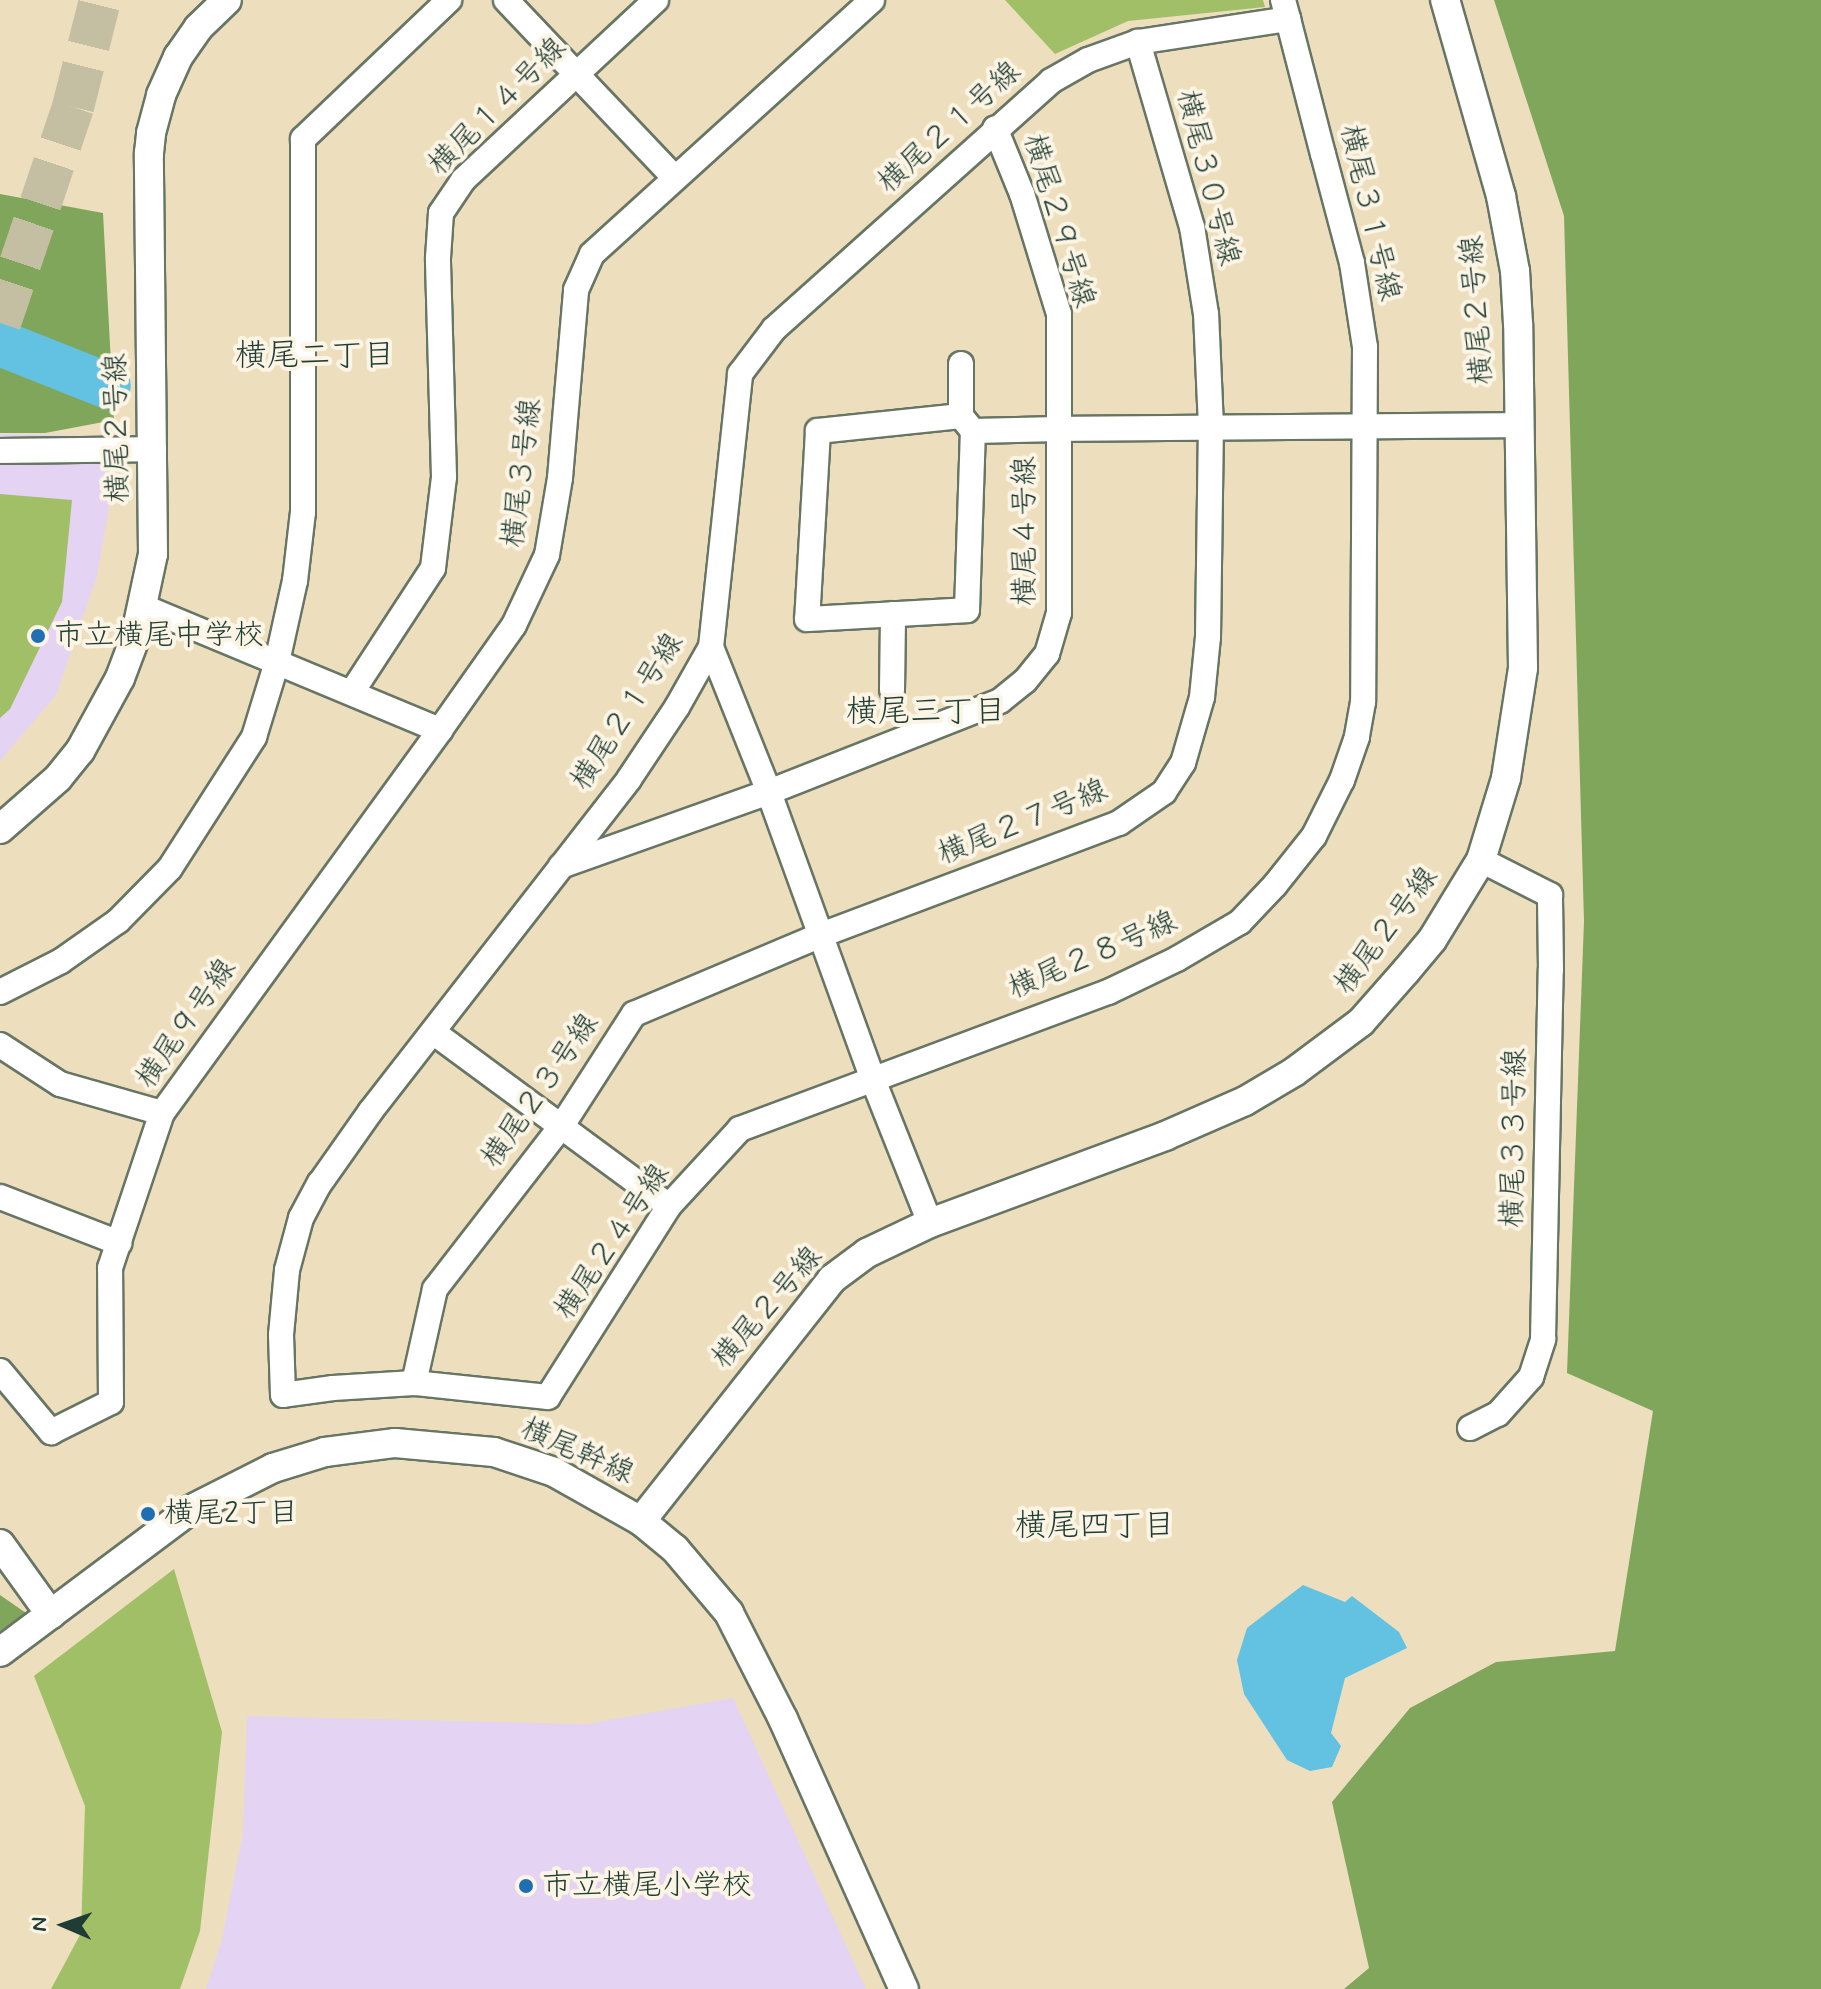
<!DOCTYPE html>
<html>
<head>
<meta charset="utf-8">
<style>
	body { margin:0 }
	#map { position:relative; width:1821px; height:1989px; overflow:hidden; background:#eddfbd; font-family:Mynerve,"Klee One",sans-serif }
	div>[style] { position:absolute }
	.built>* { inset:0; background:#e4d3f2 }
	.green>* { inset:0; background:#a1bf67 }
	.forest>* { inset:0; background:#80a65c }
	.water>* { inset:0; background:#63c1e1 }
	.river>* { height:46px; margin:-23px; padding:0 23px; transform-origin:23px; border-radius:23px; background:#63c1e1 }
	.motorway-tunnel>* { height:42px; margin-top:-21px; transform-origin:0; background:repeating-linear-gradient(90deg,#c4bfa2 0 42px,transparent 0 63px) }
	.roads { filter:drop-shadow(2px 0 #677664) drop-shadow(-2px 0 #677664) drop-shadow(0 2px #677664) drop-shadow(0 -2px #677664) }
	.minor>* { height:24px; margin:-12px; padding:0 12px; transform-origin:12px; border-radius:12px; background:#fff }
	.tertiary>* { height:28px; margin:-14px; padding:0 14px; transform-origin:14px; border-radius:14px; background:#fff }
	.dots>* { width:22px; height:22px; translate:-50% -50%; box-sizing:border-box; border:4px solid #fcf5e5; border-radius:50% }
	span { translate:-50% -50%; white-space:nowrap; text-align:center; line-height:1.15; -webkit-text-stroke:8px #fcf5e5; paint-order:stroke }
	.street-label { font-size:30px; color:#1f3d34 }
	.poi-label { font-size:30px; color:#1f3d34 }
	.left { translate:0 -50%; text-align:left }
	.neighbourhood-label { font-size:32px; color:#1f3d34 }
	.north { position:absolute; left:24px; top:1885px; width:80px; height:80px; -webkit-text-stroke:6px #fcf5e5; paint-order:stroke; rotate:272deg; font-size:22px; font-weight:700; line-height:32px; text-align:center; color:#1f3d34 }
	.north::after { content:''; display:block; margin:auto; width:28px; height:36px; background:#1f3d34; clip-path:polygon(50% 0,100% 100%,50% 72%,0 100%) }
</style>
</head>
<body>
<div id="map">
	<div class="built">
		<i style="clip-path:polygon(0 434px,121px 436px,97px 576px,56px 695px,0 761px)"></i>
		<i style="clip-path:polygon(733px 1698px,866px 1989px,206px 1989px,222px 1939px,243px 1833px,247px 1716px,586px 1724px)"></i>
	</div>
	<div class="green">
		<i style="clip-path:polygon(1005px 0,1263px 0,1265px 7px,1128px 21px,1055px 54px)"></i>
		<i style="clip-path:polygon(0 494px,72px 500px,62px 602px,10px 709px,0 718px)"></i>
		<i style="clip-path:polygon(174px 1569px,222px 1732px,200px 1931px,180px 1989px,51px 1989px,81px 1933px,85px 1806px,34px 1676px)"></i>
	</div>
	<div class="forest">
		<i style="clip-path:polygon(1494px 0,1821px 0,1821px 1989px,1344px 1989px,1369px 1968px,1332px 1802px,1410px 1708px,1496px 1662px,1615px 1651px,1653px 1411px,1567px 1373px,1584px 921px,1564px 216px)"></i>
		<i style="clip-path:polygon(0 194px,103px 213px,114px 420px,45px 433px,0 433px)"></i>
		<i style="clip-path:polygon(0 1595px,26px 1613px,0 1631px)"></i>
	</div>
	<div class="water">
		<i style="clip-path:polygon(1303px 1585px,1345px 1602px,1352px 1596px,1399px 1632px,1407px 1648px,1345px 1678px,1331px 1733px,1341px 1746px,1332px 1767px,1310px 1771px,1287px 1760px,1244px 1694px,1237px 1660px,1247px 1628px)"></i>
	</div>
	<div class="river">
		<i style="left:0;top:343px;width:116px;rotate:21.7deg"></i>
	</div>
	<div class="motorway-tunnel">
		<i style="left:0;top:323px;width:228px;rotate:-71.3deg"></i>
		<i style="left:73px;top:107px;width:110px;rotate:-75.8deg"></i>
	</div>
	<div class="roads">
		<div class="minor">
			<i style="left:506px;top:0;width:245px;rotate:46.5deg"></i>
			<i style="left:1283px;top:0;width:20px;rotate:75deg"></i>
			<i style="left:1288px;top:19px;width:139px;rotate:75.5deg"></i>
			<i style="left:1323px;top:154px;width:113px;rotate:75.1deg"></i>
			<i style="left:1352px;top:263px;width:85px;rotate:81.2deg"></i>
			<i style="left:1365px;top:347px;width:355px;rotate:90.3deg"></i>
			<i style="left:1363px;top:702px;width:36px;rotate:100deg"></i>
			<i style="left:1357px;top:737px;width:46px;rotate:109.2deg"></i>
			<i style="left:1342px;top:780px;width:63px;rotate:116.6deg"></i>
			<i style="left:1314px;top:836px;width:63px;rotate:128.5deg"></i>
			<i style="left:1275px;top:885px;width:51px;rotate:133.4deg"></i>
			<i style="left:1240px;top:922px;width:73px;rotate:149.6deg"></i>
			<i style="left:1177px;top:959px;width:76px;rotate:154.4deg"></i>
			<i style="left:1108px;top:992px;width:393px;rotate:159.6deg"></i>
			<i style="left:740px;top:1129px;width:105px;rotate:132.7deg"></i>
			<i style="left:669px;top:1206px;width:226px;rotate:122.4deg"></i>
			<i style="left:548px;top:1397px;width:135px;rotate:-174deg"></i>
			<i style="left:414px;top:1383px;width:81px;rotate:176.5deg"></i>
			<i style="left:333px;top:1388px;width:50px;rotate:172deg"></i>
			<i style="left:283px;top:1395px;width:60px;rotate:-91.9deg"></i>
			<i style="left:281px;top:1335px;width:65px;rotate:-84.7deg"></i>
			<i style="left:287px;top:1270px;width:54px;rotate:-74.9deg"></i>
			<i style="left:301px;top:1218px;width:40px;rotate:-62deg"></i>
			<i style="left:320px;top:1183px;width:87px;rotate:-54.8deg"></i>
			<i style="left:370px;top:1112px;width:422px;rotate:-52.1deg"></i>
			<i style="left:629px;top:779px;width:87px;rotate:-56.3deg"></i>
			<i style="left:677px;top:707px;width:69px;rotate:-60.5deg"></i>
			<i style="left:711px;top:647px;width:275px;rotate:-83.9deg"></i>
			<i style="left:740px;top:374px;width:56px;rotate:-52.9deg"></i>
			<i style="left:774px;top:329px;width:372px;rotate:-41.8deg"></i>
			<i style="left:1051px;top:81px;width:43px;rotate:-29.6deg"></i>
			<i style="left:1088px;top:60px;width:53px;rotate:-19.8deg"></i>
			<i style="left:1138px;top:42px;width:152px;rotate:-8.7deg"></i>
			<i style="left:961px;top:416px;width:144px;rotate:174deg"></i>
			<i style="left:818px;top:431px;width:188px;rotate:93.3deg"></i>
			<i style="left:807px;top:619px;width:160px;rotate:-3.2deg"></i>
			<i style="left:967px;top:610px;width:179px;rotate:-88.1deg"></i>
			<i style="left:973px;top:431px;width:19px;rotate:-129deg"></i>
			<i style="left:961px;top:416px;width:52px;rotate:-90deg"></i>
			<i style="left:973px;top:431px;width:86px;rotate:-1.3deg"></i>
			<i style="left:1059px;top:429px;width:115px;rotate:-90deg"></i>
			<i style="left:1059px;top:314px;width:126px;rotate:-107.1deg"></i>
			<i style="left:1022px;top:194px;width:71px;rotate:-112.2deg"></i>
			<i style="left:0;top:451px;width:154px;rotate:-0.7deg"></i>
			<i style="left:144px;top:607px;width:321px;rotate:22.6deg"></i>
			<i style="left:440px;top:730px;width:128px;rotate:-54.8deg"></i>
			<i style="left:514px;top:625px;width:77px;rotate:-64.8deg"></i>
			<i style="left:547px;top:555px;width:78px;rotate:-80.4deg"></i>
			<i style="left:560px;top:478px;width:189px;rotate:-85.1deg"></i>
			<i style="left:576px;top:290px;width:39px;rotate:-66deg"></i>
			<i style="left:592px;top:254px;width:378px;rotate:-42.2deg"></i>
			<i style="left:892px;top:690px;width:76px;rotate:-89.2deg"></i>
			<i style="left:352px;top:692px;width:148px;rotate:-56.8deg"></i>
			<i style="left:433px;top:568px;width:92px;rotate:-83.1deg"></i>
			<i style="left:444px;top:477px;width:219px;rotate:-91.6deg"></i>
			<i style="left:438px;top:258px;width:45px;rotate:-86.2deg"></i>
			<i style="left:441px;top:213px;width:40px;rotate:-56deg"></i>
			<i style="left:463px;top:180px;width:264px;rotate:-43deg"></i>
			<i style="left:561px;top:866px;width:221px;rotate:-19.6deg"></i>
			<i style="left:769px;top:792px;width:156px;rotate:-111.8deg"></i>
			<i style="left:0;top:992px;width:68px;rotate:-26.9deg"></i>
			<i style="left:61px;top:961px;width:70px;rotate:-35.1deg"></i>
			<i style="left:118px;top:921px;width:74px;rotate:-45.5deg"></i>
			<i style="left:170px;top:868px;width:156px;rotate:-57.3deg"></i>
			<i style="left:254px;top:737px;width:78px;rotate:-73deg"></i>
			<i style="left:277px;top:662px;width:83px;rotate:-77.5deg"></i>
			<i style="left:295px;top:581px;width:69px;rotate:-83.4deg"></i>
			<i style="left:303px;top:512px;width:373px;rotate:-90deg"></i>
			<i style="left:303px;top:139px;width:202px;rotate:-43.6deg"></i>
			<i style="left:433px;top:1032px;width:293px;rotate:36.4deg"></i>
			<i style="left:0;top:1045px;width:72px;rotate:33deg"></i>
			<i style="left:60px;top:1084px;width:106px;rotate:15.9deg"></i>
			<i style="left:0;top:1197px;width:128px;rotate:21.1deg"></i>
			<i style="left:930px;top:1223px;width:157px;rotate:-111.7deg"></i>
			<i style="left:872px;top:1077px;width:303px;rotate:-109.9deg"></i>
			<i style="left:769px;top:792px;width:248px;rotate:-21.5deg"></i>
			<i style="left:1000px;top:701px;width:32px;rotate:-39deg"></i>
			<i style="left:1025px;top:681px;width:35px;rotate:-51deg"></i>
			<i style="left:1047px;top:654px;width:43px;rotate:-73.7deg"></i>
			<i style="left:1059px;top:613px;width:184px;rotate:-90deg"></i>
			<i style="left:1059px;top:429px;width:460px;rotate:-0.5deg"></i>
			<i style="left:0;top:1371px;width:80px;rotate:50.1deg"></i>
			<i style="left:51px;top:1432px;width:67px;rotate:-26.6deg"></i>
			<i style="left:111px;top:1402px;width:134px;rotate:-90.4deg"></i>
			<i style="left:110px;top:1268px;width:163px;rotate:-71.5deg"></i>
			<i style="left:162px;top:1113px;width:473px;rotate:-54deg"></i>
			<i style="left:414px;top:1383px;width:96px;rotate:-77.4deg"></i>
			<i style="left:435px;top:1289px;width:209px;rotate:-52.2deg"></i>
			<i style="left:563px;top:1124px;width:131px;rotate:-57.2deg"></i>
			<i style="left:634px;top:1014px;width:203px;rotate:-22.9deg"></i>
			<i style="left:821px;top:935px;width:318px;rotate:-20.6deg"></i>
			<i style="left:1119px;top:823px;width:55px;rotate:-34.6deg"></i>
			<i style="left:1164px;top:792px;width:35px;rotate:-57deg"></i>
			<i style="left:1183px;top:763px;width:69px;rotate:-73.9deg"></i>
			<i style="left:1202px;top:697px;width:60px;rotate:-84.3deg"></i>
			<i style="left:1208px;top:637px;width:210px;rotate:-89.2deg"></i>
			<i style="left:1211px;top:427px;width:113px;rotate:-92.5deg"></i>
			<i style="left:1206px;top:314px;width:88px;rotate:-99.1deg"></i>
			<i style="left:1192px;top:227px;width:193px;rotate:-106.3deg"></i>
			<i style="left:1470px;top:1428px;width:31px;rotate:-27deg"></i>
			<i style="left:1498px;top:1414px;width:50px;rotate:-48.3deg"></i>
			<i style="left:1531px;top:1377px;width:40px;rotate:-72deg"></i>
			<i style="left:1543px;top:1339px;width:369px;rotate:-88.8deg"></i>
			<i style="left:1551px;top:970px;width:75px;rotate:-90.8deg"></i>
			<i style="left:1550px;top:895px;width:77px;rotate:-153.1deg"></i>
		</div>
		<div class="tertiary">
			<i style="left:0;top:829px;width:77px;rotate:-41.3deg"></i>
			<i style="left:58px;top:778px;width:35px;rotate:-51deg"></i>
			<i style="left:80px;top:751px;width:83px;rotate:-61.3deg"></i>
			<i style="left:120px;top:678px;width:43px;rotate:-69.4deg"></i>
			<i style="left:135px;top:638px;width:86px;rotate:-77.9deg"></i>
			<i style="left:153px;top:554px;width:401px;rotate:-90.6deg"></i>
			<i style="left:149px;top:153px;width:20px;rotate:-84deg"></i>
			<i style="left:151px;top:133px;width:39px;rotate:-75deg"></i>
			<i style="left:161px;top:95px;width:42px;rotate:-65.9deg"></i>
			<i style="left:178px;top:57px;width:35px;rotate:-55deg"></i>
			<i style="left:198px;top:28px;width:40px;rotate:-44deg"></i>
			<i style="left:641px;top:1521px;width:308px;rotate:-51.7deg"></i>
			<i style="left:832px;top:1279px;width:44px;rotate:-36.6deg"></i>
			<i style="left:867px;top:1253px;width:70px;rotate:-25.5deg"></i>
			<i style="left:930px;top:1223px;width:251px;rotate:-20.3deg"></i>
			<i style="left:1165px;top:1136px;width:87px;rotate:-23.6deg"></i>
			<i style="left:1245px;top:1101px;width:57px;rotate:-30.6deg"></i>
			<i style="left:1294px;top:1072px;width:84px;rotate:-36.7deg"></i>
			<i style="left:1361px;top:1022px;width:68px;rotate:-48.6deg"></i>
			<i style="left:1406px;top:971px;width:40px;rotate:-50deg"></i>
			<i style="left:1432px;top:940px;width:94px;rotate:-58.5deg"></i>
			<i style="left:1481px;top:860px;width:86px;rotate:-73deg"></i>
			<i style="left:1506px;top:778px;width:111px;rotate:-81.2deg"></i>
			<i style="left:1523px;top:668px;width:344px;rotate:-90.8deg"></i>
			<i style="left:1518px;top:324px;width:53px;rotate:-93.2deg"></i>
			<i style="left:1515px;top:271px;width:76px;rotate:-100.6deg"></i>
			<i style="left:1501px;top:196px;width:204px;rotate:-105.9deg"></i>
			<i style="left:0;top:1544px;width:87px;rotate:54.3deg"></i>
			<i style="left:0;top:1652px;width:237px;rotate:-36.8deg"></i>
			<i style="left:190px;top:1510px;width:93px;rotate:-26.8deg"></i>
			<i style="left:273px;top:1468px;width:54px;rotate:-17.1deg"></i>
			<i style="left:325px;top:1452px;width:71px;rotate:-7.3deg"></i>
			<i style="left:395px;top:1443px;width:99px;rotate:5.2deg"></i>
			<i style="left:494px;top:1452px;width:63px;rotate:18.4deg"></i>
			<i style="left:554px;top:1472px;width:100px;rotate:29.4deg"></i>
			<i style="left:641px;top:1521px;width:44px;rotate:39.5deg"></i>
			<i style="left:675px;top:1549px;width:84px;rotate:49.8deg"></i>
			<i style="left:729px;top:1613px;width:119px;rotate:63deg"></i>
			<i style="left:783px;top:1719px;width:296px;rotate:65.9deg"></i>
		</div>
	</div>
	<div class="dots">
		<i style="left:38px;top:636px;background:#1f6fb2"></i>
		<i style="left:148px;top:1514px;background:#1f6fb2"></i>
		<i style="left:526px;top:1886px;background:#1f6fb2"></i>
	</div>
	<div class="street-label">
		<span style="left:498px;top:107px;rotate:-45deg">横尾１４号線</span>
		<span style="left:950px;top:128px;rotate:-42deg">横尾２１号線</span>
		<span style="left:1207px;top:178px;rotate:76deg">横尾３０号線</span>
		<span style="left:1369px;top:213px;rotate:77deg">横尾３１号線</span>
		<span style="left:1058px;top:221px;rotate:73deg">横尾２９号線</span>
		<span style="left:1478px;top:310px;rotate:-94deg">横尾２号線</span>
		<span style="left:118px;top:428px;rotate:-91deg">横尾２号線</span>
		<span style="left:523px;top:473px;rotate:-83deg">横尾３号線</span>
		<span style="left:1026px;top:531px;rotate:-90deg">横尾４号線</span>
		<span style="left:628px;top:712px;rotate:-57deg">横尾２１号線</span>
		<span style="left:1023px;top:823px;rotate:-22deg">横尾２７号線</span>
		<span style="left:1387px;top:931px;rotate:-53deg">横尾２号線</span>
		<span style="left:1093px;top:956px;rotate:-23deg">横尾２８号線</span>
		<span style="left:187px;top:1024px;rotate:-55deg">横尾９号線</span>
		<span style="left:541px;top:1091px;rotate:-55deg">横尾２３号線</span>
		<span style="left:1515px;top:1138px;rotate:-89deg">横尾３３号線</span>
		<span style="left:613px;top:1242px;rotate:-56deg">横尾２４号線</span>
		<span style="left:768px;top:1308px;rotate:-49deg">横尾２号線</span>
		<span style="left:577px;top:1452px;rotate:24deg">横尾幹線</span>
	</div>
	<div class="poi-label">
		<span class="left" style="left:54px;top:636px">市立横尾中学校</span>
		<span class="left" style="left:164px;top:1514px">横尾2丁目</span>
		<span class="left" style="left:542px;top:1886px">市立横尾小学校</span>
	</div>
	<div class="neighbourhood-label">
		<span style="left:315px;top:356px">横尾二丁目</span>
		<span style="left:926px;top:712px">横尾三丁目</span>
		<span style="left:1095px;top:1526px">横尾四丁目</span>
	</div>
	<div class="north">N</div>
</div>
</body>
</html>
